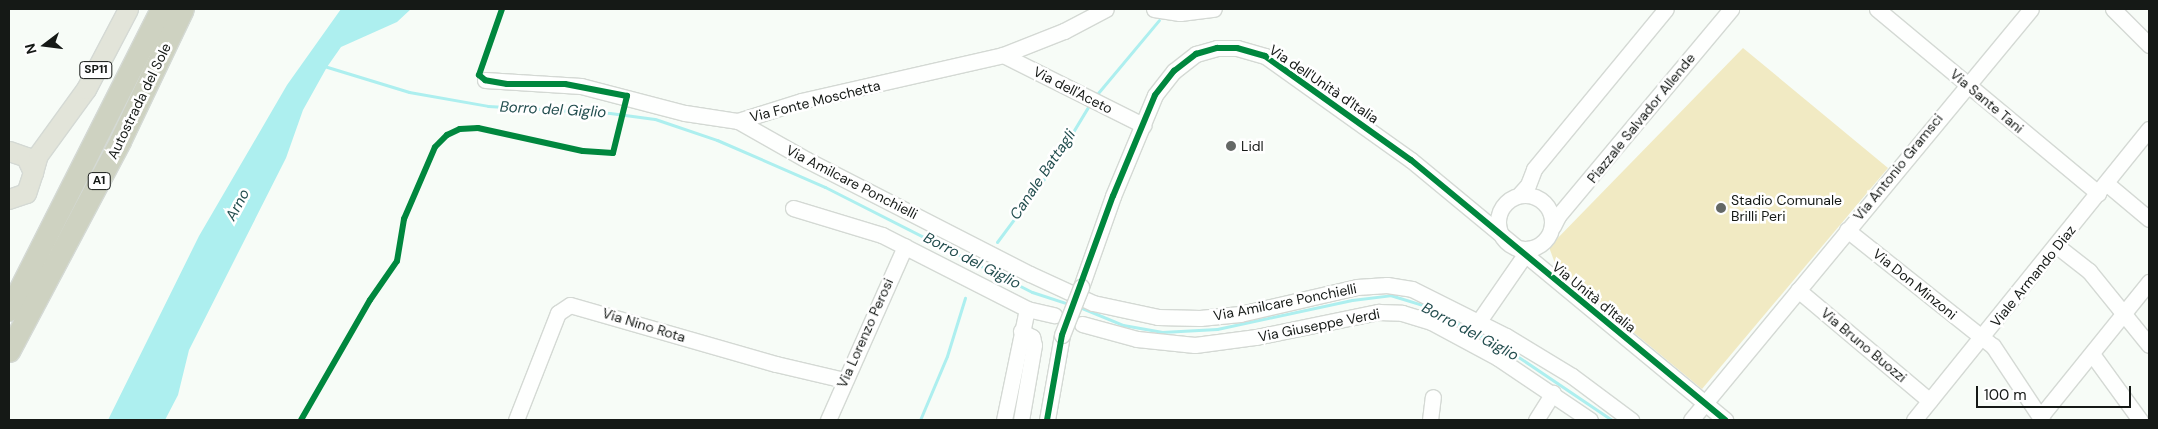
<!DOCTYPE html>
<html>
<head>
<meta charset="utf-8">
<style>
	body { margin:0 }
	#map { position:relative; width:2158px; height:429px; overflow:hidden; background:#f7fcf7; font-family:"DM Sans",sans-serif }
	div>[style] { position:absolute }
	.green>* { inset:0; background:#f1eac3 }
	.water>* { inset:0; background:#adefef }
	.stream>* { height:3px; margin:-1.5px; padding:0 1.5px; transform-origin:1.5px; border-radius:1.5px; background:#adefef }
	.roads { filter:drop-shadow(1px 0 #d4d9d4) drop-shadow(-1px 0 #d4d9d4) drop-shadow(0 1px #d4d9d4) drop-shadow(0 -1px #d4d9d4) }
	.minor>* { height:15px; margin:-7.5px; padding:0 7.5px; transform-origin:7.5px; border-radius:7.5px; background:#fefffe }
	.minor>.ring { margin:-7.5px; padding:0; box-sizing:content-box; background:none; border:15px solid #fefffe; border-radius:50% }
	.major>* { height:19px; margin:-9.5px; padding:0 9.5px; transform-origin:9.5px; border-radius:9.5px; background:#e2e4d9 }
	.highway>* { height:21px; margin:-10.5px; padding:0 10.5px; transform-origin:10.5px; border-radius:10.5px; background:#ced2c1 }
	.bridges { filter:drop-shadow(1px 0 #d4d9d4) drop-shadow(-1px 0 #d4d9d4) drop-shadow(0 1px #d4d9d4) drop-shadow(0 -1px #d4d9d4) }
	.minor-bridge>* { height:15px; margin:-7.5px; padding:0 7.5px; transform-origin:7.5px; border-radius:7.5px; background:#fefffe }
	.cycleway>* { height:6px; margin:-3px; padding:0 3px; transform-origin:3px; border-radius:3px; background:#00873e }
	.dots>* { width:14px; height:14px; translate:-50% -50%; box-sizing:border-box; border:2px solid #fff; border-radius:50% }
	span { translate:-50% -50%; white-space:nowrap; text-align:center; line-height:1.15; -webkit-text-stroke:5px #fff; paint-order:stroke }
	.shield-label span { padding:1px 4px; background:#fff; border:1px solid; border-radius:4px; -webkit-text-stroke-width:0 }
	.shield-label { font-size:12px; color:#151916; font-weight:700 }
	.street-label { font-size:14px; color:#151916 }
	.poi-label { font-size:14px; color:#151916 }
	.left { translate:0 -50%; text-align:left }
	.water-label { font-size:15px; color:#234e4f; font-style:italic }
	.frame { position:absolute; inset:0; border:10px solid #151916; pointer-events:none }
	.north { position:absolute; left:20px; top:20px; width:50px; height:50px; -webkit-text-stroke:4px #fff; paint-order:stroke; rotate:255deg; font-size:14px; font-weight:700; line-height:20px; text-align:center; color:#151916 }
	.north::after { content:''; display:block; margin:auto; width:18px; height:22px; background:#151916; clip-path:polygon(50% 0,100% 100%,50% 72%,0 100%) }
	.scale { position:absolute; left:1976px; top:386px; width:155px; height:22px; box-sizing:border-box; border:2px solid #151916; border-top:0; padding-left:6px; font-size:15px; line-height:18px; white-space:nowrap; color:#151916; -webkit-text-stroke:4px #fff; paint-order:stroke }
</style>
</head>
<body>
<div id="map">
	<div class="green">
		<i style="clip-path:polygon(1743px 48px,1888px 168px,1702px 389px,1557px 269px,1549px 247px)"></i>
	</div>
	<div class="water">
		<i style="clip-path:polygon(341px 9px,411px 9px,397px 22px,341px 47px,327px 67px,303px 110px,286px 158px,189px 350px,178px 395px,165px 420px,108px 420px,199px 236px,287px 85px)"></i>
	</div>
	<div class="stream">
		<i style="left:324px;top:66px;width:89px;rotate:17deg"></i>
		<i style="left:409px;top:92px;width:80px;rotate:10deg"></i>
		<i style="left:488px;top:106px;width:122px;rotate:3.3deg"></i>
		<i style="left:610px;top:113px;width:45px;rotate:7.6deg"></i>
		<i style="left:655px;top:119px;width:65px;rotate:18.7deg"></i>
		<i style="left:717px;top:140px;width:118px;rotate:23.5deg"></i>
		<i style="left:825px;top:187px;width:232px;rotate:26.9deg"></i>
		<i style="left:1032px;top:292px;width:39px;rotate:18deg"></i>
		<i style="left:1098px;top:93px;width:95px;rotate:-50.1deg"></i>
		<i style="left:997px;top:242px;width:84px;rotate:-53.3deg"></i>
		<i style="left:1047px;top:175px;width:79px;rotate:-58.9deg"></i>
		<i style="left:1077px;top:306px;width:50px;rotate:22.4deg"></i>
		<i style="left:1123px;top:325px;width:40px;rotate:10deg"></i>
		<i style="left:1162px;top:332px;width:55px;rotate:-3.1deg"></i>
		<i style="left:1217px;top:329px;width:138px;rotate:-12.1deg"></i>
		<i style="left:1352px;top:300px;width:38px;rotate:-7deg"></i>
		<i style="left:1390px;top:295px;width:37px;rotate:17deg"></i>
		<i style="left:1425px;top:306px;width:101px;rotate:28.3deg"></i>
		<i style="left:1514px;top:354px;width:118px;rotate:34deg"></i>
		<i style="left:920px;top:420px;width:69px;rotate:-67.1deg"></i>
		<i style="left:947px;top:356px;width:61px;rotate:-72.8deg"></i>
	</div>
	<div class="roads">
		<div class="minor">
			<i style="left:1154px;top:9px;width:26px;rotate:9deg"></i>
			<i style="left:1180px;top:13px;width:34px;rotate:-7deg"></i>
			<i style="left:1877px;top:9px;width:288px;rotate:39.8deg"></i>
			<i style="left:2113px;top:9px;width:51px;rotate:45deg"></i>
			<i style="left:1003px;top:55px;width:157px;rotate:26.6deg"></i>
			<i style="left:485px;top:80px;width:96px;rotate:3.6deg"></i>
			<i style="left:581px;top:86px;width:107px;rotate:14.6deg"></i>
			<i style="left:685px;top:113px;width:54px;rotate:8.6deg"></i>
			<i style="left:738px;top:121px;width:66px;rotate:-17.6deg"></i>
			<i style="left:801px;top:101px;width:207px;rotate:-12.8deg"></i>
			<i style="left:1003px;top:55px;width:66px;rotate:-21.5deg"></i>
			<i style="left:1064px;top:31px;width:47px;rotate:-27.6deg"></i>
			<i style="left:738px;top:121px;width:79px;rotate:29.5deg"></i>
			<i style="left:807px;top:160px;width:250px;rotate:27.1deg"></i>
			<i style="left:1030px;top:274px;width:69px;rotate:24.7deg"></i>
			<i style="left:1093px;top:303px;width:66px;rotate:12.2deg"></i>
			<i style="left:1158px;top:317px;width:42px;rotate:1.4deg"></i>
			<i style="left:1200px;top:318px;width:40px;rotate:-5.7deg"></i>
			<i style="left:1240px;top:314px;width:120px;rotate:-13deg"></i>
			<i style="left:1357px;top:287px;width:30px;rotate:-4deg"></i>
			<i style="left:1387px;top:285px;width:25px;rotate:9deg"></i>
			<i style="left:1412px;top:289px;width:105px;rotate:26.6deg"></i>
			<i style="left:1506px;top:336px;width:77px;rotate:31.2deg"></i>
			<i style="left:1572px;top:376px;width:74px;rotate:36.7deg"></i>
			<i style="left:2106px;top:183px;width:56px;rotate:39.9deg"></i>
			<i class="ring" style="left:1498px;top:195px;width:39px;height:39px"></i>
			<i style="left:1519px;top:195px;width:13px;rotate:-48deg"></i>
			<i style="left:1528px;top:185px;width:17px;rotate:-69deg"></i>
			<i style="left:1534px;top:169px;width:207px;rotate:-50.5deg"></i>
			<i style="left:793px;top:208px;width:93px;rotate:16.9deg"></i>
			<i style="left:882px;top:235px;width:163px;rotate:27deg"></i>
			<i style="left:1027px;top:309px;width:28px;rotate:13deg"></i>
			<i style="left:1553px;top:226px;width:11px;rotate:-63deg"></i>
			<i style="left:1558px;top:216px;width:270px;rotate:-50.1deg"></i>
			<i style="left:1847px;top:230px;width:186px;rotate:38.5deg"></i>
			<i style="left:1993px;top:346px;width:89px;rotate:56.5deg"></i>
			<i style="left:2057px;top:246px;width:41px;rotate:38deg"></i>
			<i style="left:2089px;top:271px;width:95px;rotate:51deg"></i>
			<i style="left:1081px;top:287px;width:96px;rotate:-70.6deg"></i>
			<i style="left:1113px;top:196px;width:109px;rotate:-67.4deg"></i>
			<i style="left:1155px;top:95px;width:31px;rotate:-52deg"></i>
			<i style="left:1174px;top:71px;width:28px;rotate:-38deg"></i>
			<i style="left:1196px;top:54px;width:22px;rotate:-16deg"></i>
			<i style="left:1217px;top:48px;width:20px"></i>
			<i style="left:1237px;top:48px;width:29px;rotate:16deg"></i>
			<i style="left:1265px;top:56px;width:179px;rotate:35.5deg"></i>
			<i style="left:1411px;top:160px;width:408px;rotate:39.6deg"></i>
			<i style="left:1798px;top:290px;width:172px;rotate:40.1deg"></i>
			<i style="left:1479px;top:321px;width:79px;rotate:-55.3deg"></i>
			<i style="left:1082px;top:324px;width:57px;rotate:15.3deg"></i>
			<i style="left:1137px;top:339px;width:58px;rotate:5.9deg"></i>
			<i style="left:1195px;top:345px;width:62px;rotate:-7.5deg"></i>
			<i style="left:1256px;top:337px;width:125px;rotate:-11.6deg"></i>
			<i style="left:1378px;top:312px;width:24px;rotate:2deg"></i>
			<i style="left:1402px;top:313px;width:30px;rotate:17deg"></i>
			<i style="left:1431px;top:322px;width:76px;rotate:28.2deg"></i>
			<i style="left:1498px;top:358px;width:111px;rotate:34deg"></i>
			<i style="left:1021px;top:331px;width:13px;rotate:29deg"></i>
			<i style="left:1032px;top:337px;width:8px;rotate:76deg"></i>
			<i style="left:1034px;top:345px;width:76px;rotate:99.8deg"></i>
			<i style="left:2092px;top:354px;width:82px;rotate:54deg"></i>
			<i style="left:2040px;top:417px;width:174px;rotate:-51.1deg"></i>
			<i style="left:516px;top:420px;width:115px;rotate:-68.6deg"></i>
			<i style="left:558px;top:313px;width:14px;rotate:-34deg"></i>
			<i style="left:570px;top:305px;width:214px;rotate:16deg"></i>
			<i style="left:776px;top:364px;width:70px;rotate:13.2deg"></i>
			<i style="left:828px;top:420px;width:190px;rotate:-66.1deg"></i>
			<i style="left:1004px;top:420px;width:113px;rotate:-78.3deg"></i>
			<i style="left:1047px;top:420px;width:86px;rotate:-80deg"></i>
			<i style="left:1430px;top:420px;width:23px;rotate:-83deg"></i>
			<i style="left:1536px;top:420px;width:32px;rotate:-58deg"></i>
			<i style="left:1691px;top:420px;width:533px;rotate:-50.4deg"></i>
			<i style="left:1914px;top:420px;width:374px;rotate:-51.1deg"></i>
		</div>
		<div class="major">
			<i style="left:9px;top:151px;width:18px;rotate:19deg"></i>
			<i style="left:26px;top:157px;width:17px;rotate:65deg"></i>
			<i style="left:33px;top:172px;width:22px;rotate:108deg"></i>
			<i style="left:26px;top:193px;width:18px;rotate:161deg"></i>
			<i style="left:33px;top:172px;width:18px;rotate:-74deg"></i>
			<i style="left:38px;top:155px;width:82px;rotate:-54deg"></i>
			<i style="left:86px;top:89px;width:90px;rotate:-62.3deg"></i>
		</div>
		<div class="highway">
			<i style="left:9px;top:310px;width:337px;rotate:-63.2deg"></i>
			<i style="left:9px;top:351px;width:238px;rotate:-62.1deg"></i>
			<i style="left:120px;top:141px;width:146px;rotate:-64.5deg"></i>
		</div>
	</div>
	<div class="bridges">
		<div class="minor-bridge">
			<i style="left:1062px;top:335px;width:52px;rotate:-68.4deg"></i>
		</div>
	</div>
	<div class="cycleway">
		<i style="left:301px;top:420px;width:138px;rotate:-60.1deg"></i>
		<i style="left:370px;top:300px;width:47px;rotate:-55.3deg"></i>
		<i style="left:397px;top:261px;width:43px;rotate:-80.5deg"></i>
		<i style="left:404px;top:219px;width:78px;rotate:-66.7deg"></i>
		<i style="left:435px;top:147px;width:17px;rotate:-45deg"></i>
		<i style="left:447px;top:135px;width:14px;rotate:-25deg"></i>
		<i style="left:460px;top:129px;width:18px;rotate:-3deg"></i>
		<i style="left:478px;top:128px;width:107px;rotate:12.4deg"></i>
		<i style="left:583px;top:151px;width:30px;rotate:4deg"></i>
		<i style="left:613px;top:153px;width:59px;rotate:-76.2deg"></i>
		<i style="left:627px;top:96px;width:63px;rotate:-169deg"></i>
		<i style="left:565px;top:84px;width:58px;rotate:180deg"></i>
		<i style="left:507px;top:84px;width:22px;rotate:-170deg"></i>
		<i style="left:485px;top:80px;width:8px;rotate:-140deg"></i>
		<i style="left:479px;top:75px;width:70px;rotate:-70.8deg"></i>
		<i style="left:1047px;top:420px;width:86px;rotate:-80deg"></i>
		<i style="left:1062px;top:335px;width:148px;rotate:-69.9deg"></i>
		<i style="left:1113px;top:196px;width:109px;rotate:-67.4deg"></i>
		<i style="left:1155px;top:95px;width:31px;rotate:-52deg"></i>
		<i style="left:1174px;top:71px;width:28px;rotate:-38deg"></i>
		<i style="left:1196px;top:54px;width:22px;rotate:-16deg"></i>
		<i style="left:1217px;top:48px;width:20px"></i>
		<i style="left:1237px;top:48px;width:29px;rotate:16deg"></i>
		<i style="left:1265px;top:56px;width:179px;rotate:35.5deg"></i>
		<i style="left:1411px;top:160px;width:408px;rotate:39.6deg"></i>
	</div>
	<div class="dots">
		<i style="left:1231px;top:146px;background:#646865"></i>
		<i style="left:1721px;top:208px;background:#646865"></i>
	</div>
	<div class="shield-label">
		<span style="left:96px;top:70px">SP11</span>
		<span style="left:99px;top:181px">A1</span>
	</div>
	<div class="street-label">
		<span style="left:1324px;top:84px;rotate:34deg">Via dell'Unità d'Italia</span>
		<span style="left:1073px;top:90px;rotate:27deg">Via dell'Aceto</span>
		<span style="left:139px;top:101px;rotate:-64deg">Autostrada del Sole</span>
		<span style="left:815px;top:101px;rotate:-14deg">Via Fonte Moschetta</span>
		<span style="left:1987px;top:101px;rotate:40deg">Via Sante Tani</span>
		<span style="left:1641px;top:118px;rotate:-51deg">Piazzale Salvador Allende</span>
		<span style="left:1898px;top:167px;rotate:-51deg">Via Antonio Gramsci</span>
		<span style="left:852px;top:182px;rotate:27deg">Via Amilcare Ponchielli</span>
		<span style="left:2033px;top:276px;rotate:-51deg">Viale Armando Diaz</span>
		<span style="left:1915px;top:284px;rotate:39deg">Via Don Minzoni</span>
		<span style="left:1594px;top:297px;rotate:39deg">Via Unità d'Italia</span>
		<span style="left:1285px;top:302px;rotate:-11deg">Via Amilcare Ponchielli</span>
		<span style="left:644px;top:325px;rotate:17deg">Via Nino Rota</span>
		<span style="left:1319px;top:325px;rotate:-11deg">Via Giuseppe Verdi</span>
		<span style="left:865px;top:333px;rotate:-66deg">Via Lorenzo Perosi</span>
		<span style="left:1864px;top:345px;rotate:40deg">Via Bruno Buozzi</span>
	</div>
	<div class="poi-label">
		<span class="left" style="left:1241px;top:146px">Lidl</span>
		<span class="left" style="left:1731px;top:208px">Stadio Comunale<br>Brilli Peri</span>
	</div>
	<div class="water-label">
		<span style="left:553px;top:110px;rotate:3deg">Borro del Giglio</span>
		<span style="left:1043px;top:175px;rotate:-56deg">Canale Battagli</span>
		<span style="left:238px;top:205px;rotate:-62deg">Arno</span>
		<span style="left:972px;top:261px;rotate:27deg">Borro del Giglio</span>
		<span style="left:1470px;top:332px;rotate:28deg">Borro del Giglio</span>
	</div>
	<div class="frame"></div>
	<div class="north">N</div>
	<div class="scale">100 m</div>
</div>
</body>
</html>
